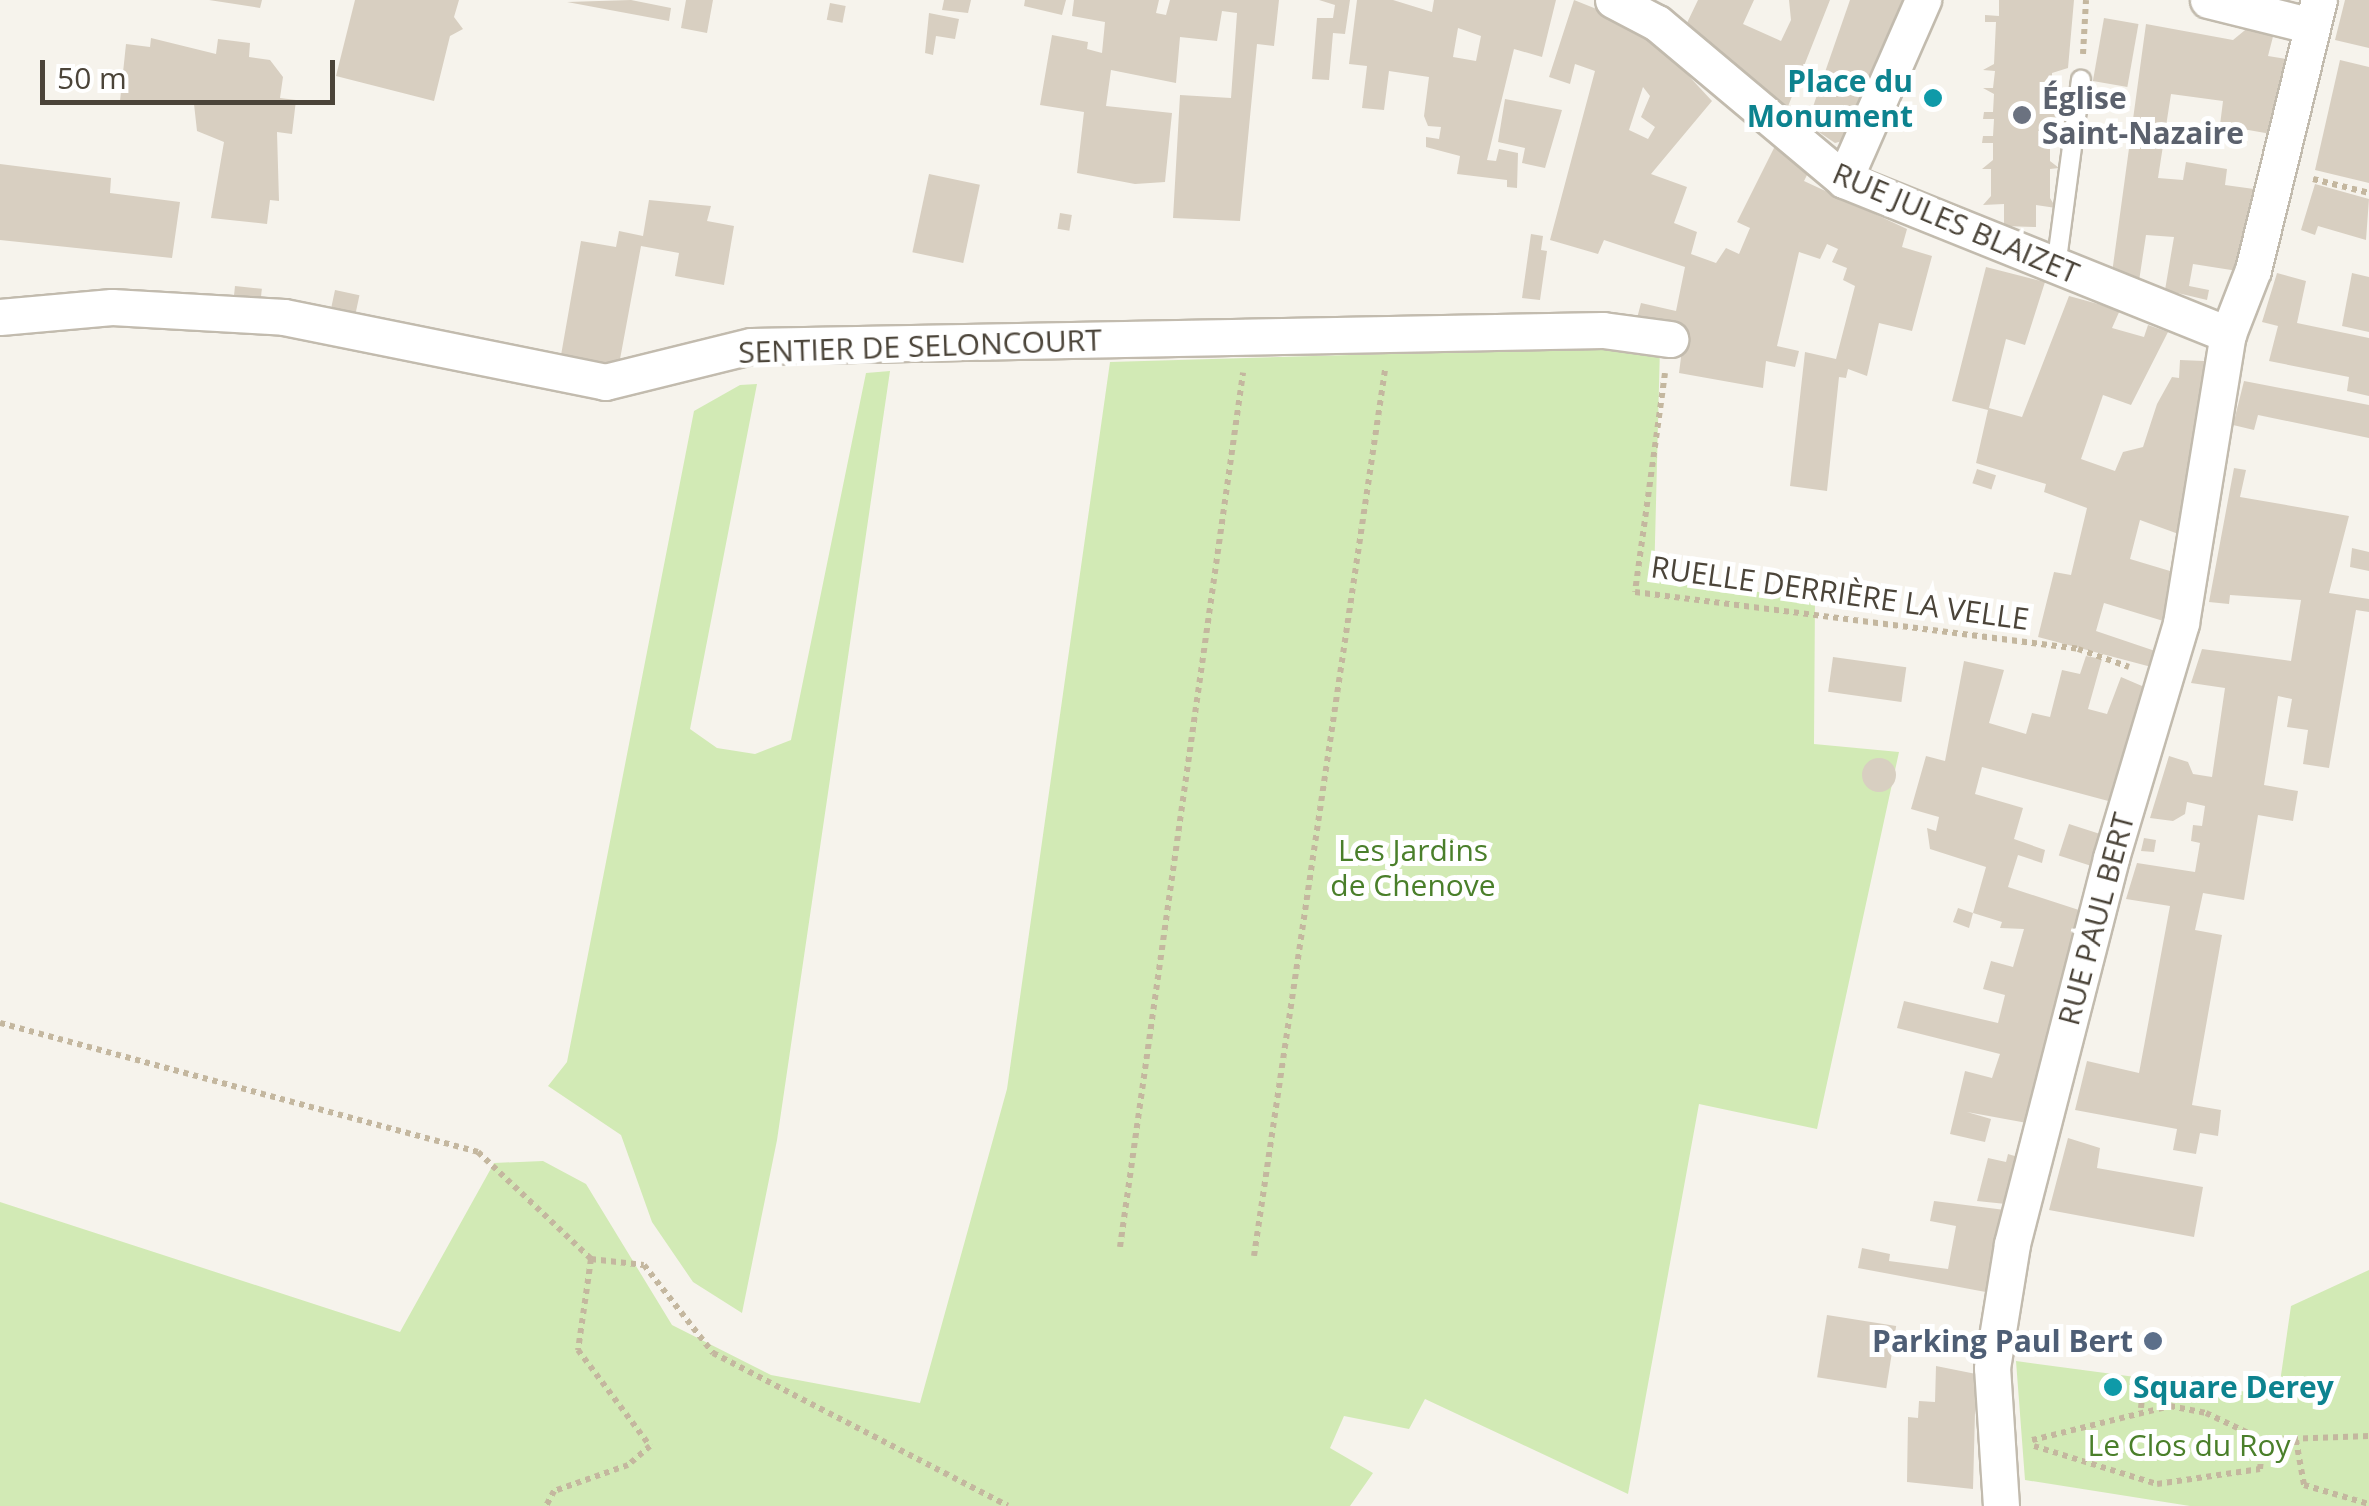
<!DOCTYPE html>
<html>
<head>
<meta charset="utf-8">
<style>
	body { margin:0 }
	#map { position:relative; width:2369px; height:1506px; overflow:hidden; background:#f6f3ec; font-family:"Open Sans",sans-serif }
	div>[style] { position:absolute }
	.green>* { inset:0; background:#d2eab5 }
	.building>* { inset:0; background:#d8cfc1; transform-origin:0 0 }
	.round { border-radius:50% }
	.path>* { height:6px; margin-top:-3px; transform-origin:0; background:repeating-linear-gradient(90deg,#c4b79f 0 5px,transparent 0 10px) }
	.roads { filter:drop-shadow(2px 0 #c2bbae) drop-shadow(-2px 0 #c2bbae) drop-shadow(0 2px #c2bbae) drop-shadow(0 -2px #c2bbae) }
	.lane>* { height:18px; margin:-9px; padding:0 9px; transform-origin:9px; border-radius:9px; background:#fff }
	.street>* { height:35px; margin:-17.5px; padding:0 17.5px; transform-origin:17.5px; border-radius:17.5px; background:#fff }
	.dots>* { width:28px; height:28px; translate:-50% -50%; box-sizing:border-box; border:5px solid #fff; border-radius:50% }
	span { translate:-50% -50%; white-space:nowrap; text-align:center; line-height:1.15; -webkit-text-stroke:10px #fff; paint-order:stroke }
	.culture-label { font-size:30px; color:#0d838f; font-weight:700 }
	.right { translate:-100% -50%; text-align:right }
	.left { translate:0 -50%; text-align:left }
	.worship-label { font-size:30px; color:#5b616d; font-weight:700 }
	.street-label { font-size:30px; color:#4b4439 }
	.park-label { font-size:30px; color:#4a7f2a }
	.service-label { font-size:30px; color:#4e5e75; font-weight:700 }
	.scale { position:absolute; left:40px; top:60px; width:295px; height:45px; box-sizing:border-box; border:5px solid #4b4439; border-top:0; padding-left:12px; font-size:30px; line-height:35px; white-space:nowrap; color:#4b4439; -webkit-text-stroke:8px #fff; paint-order:stroke }
</style>
</head>
<body>
<div id="map">
	<div class="green">
		<i style="clip-path:polygon(1660px 346px,1654px 581px,1815px 598px,1814px 744px,1899px 752px,1817px 1129px,1699px 1104px,1628px 1494px,1425px 1399px,1409px 1429px,1344px 1416px,1330px 1448px,1373px 1473px,1350px 1506px,0 1506px,0 1202px,400px 1332px,494px 1163px,543px 1161px,586px 1184px,672px 1325px,771px 1375px,920px 1403px,1007px 1089px,1110px 362px)"></i>
		<i style="clip-path:polygon(890px 371px,777px 1140px,742px 1313px,693px 1282px,652px 1222px,621px 1135px,548px 1086px,567px 1062px,694px 411px,740px 385px,757px 384px,690px 729px,717px 748px,755px 754px,791px 740px,866px 373px)"></i>
		<i style="clip-path:polygon(2369px 1270px,2369px 1506px,2190px 1506px,2025px 1480px,2016px 1361px,2278px 1396px,2291px 1306px)"></i>
	</div>
	<div class="building">
		<i style="clip-path:polygon(209px 0,262px 0,260px 8px)"></i>
		<i style="clip-path:polygon(355px 0,459px 0,454px 17px,463px 29px,450px 36px,434px 101px,336px 76px)"></i>
		<i style="clip-path:polygon(631px 0,671px 8px,669px 21px,567px 2px)"></i>
		<i style="clip-path:polygon(686px 0,713px 0,707px 33px,681px 28px)"></i>
		<i style="clip-path:polygon(944px 0,971px 0,968px 13px,942px 10px)"></i>
		<i style="clip-path:polygon(1025px 0,1066px 0,1062px 15px,1024px 6px)"></i>
		<i style="clip-path:polygon(1074px 0,1159px 0,1156px 13px,1166px 15px,1170px 0,1279px 0,1274px 46px,1257px 44px,1240px 221px,1173px 218px,1180px 95px,1231px 98px,1237px 13px,1222px 11px,1217px 41px,1180px 37px,1176px 83px,1111px 70px,1106px 106px,1172px 113px,1165px 182px,1135px 184px,1077px 173px,1084px 112px,1040px 105px,1052px 35px,1088px 42px,1087px 49px,1102px 53px,1105px 22px,1072px 16px)"></i>
		<i style="clip-path:polygon(1319px 0,1350px 0,1345px 34px,1333px 33px,1329px 80px,1312px 79px,1317px 18px,1333px 18px,1335px 5px)"></i>
		<i style="clip-path:polygon(evenodd,1357px 0,1393px 0,1432px 12px,1434px 0,1556px 0,1542px 57px,1514px 49px,1487px 160px,1496px 161px,1499px 149px,1518px 153px,1517px 188px,1507px 187px,1507px 180px,1457px 174px,1460px 156px,1426px 147px,1426px 137px,1439px 139px,1441px 127px,1428px 126px,1424px 116px,1429px 77px,1389px 71px,1384px 110px,1362px 108px,1367px 66px,1349px 64px,1357px 0,1458px 28px,1481px 36px,1476px 61px,1453px 57px,1458px 28px)"></i>
		<i style="clip-path:polygon(evenodd,1574px 0,1644px 28px,1641px 36px,1660px 45px,1712px 101px,1651px 174px,1687px 187px,1674px 223px,1697px 232px,1691px 254px,1716px 263px,1726px 248px,1739px 254px,1750px 228px,1737px 222px,1775px 146px,1809px 171px,1804px 181px,1907px 229px,1902px 247px,1932px 256px,1912px 331px,1879px 323px,1867px 376px,1848px 369px,1846px 378px,1839px 377px,1827px 491px,1790px 486px,1805px 352px,1836px 359px,1855px 286px,1843px 280px,1847px 268px,1832px 262px,1838px 249px,1827px 244px,1820px 259px,1799px 252px,1777px 346px,1799px 351px,1795px 367px,1766px 361px,1763px 388px,1679px 373px,1684px 334px,1635px 326px,1641px 303px,1676px 311px,1685px 267px,1604px 240px,1598px 254px,1550px 240px,1595px 71px,1575px 64px,1570px 84px,1549px 77px,1574px 0,1643px 87px,1650px 96px,1641px 117px,1655px 127px,1648px 139px,1629px 130px,1643px 87px)"></i>
		<i style="clip-path:polygon(1698px 0,1754px 0,1743px 24px,1781px 41px,1791px 20px,1789px 0,1830px 0,1787px 109px,1686px 25px)"></i>
		<i style="clip-path:polygon(1850px 0,1915px 0,1846px 140px,1835px 143px,1807px 124px)"></i>
		<i style="clip-path:polygon(1999px 0,2074px 0,2068px 68px,2052px 73px,2052px 88px,2060px 88px,2060px 94px,2051px 94px,2051px 113px,2060px 112px,2061px 119px,2051px 118px,2049px 136px,2059px 136px,2059px 143px,2050px 144px,2050px 161px,2059px 168px,2050px 169px,2050px 198px,2056px 208px,2036px 205px,2036px 227px,2004px 226px,2004px 204px,1983px 205px,1991px 196px,1991px 169px,1982px 169px,1993px 160px,1993px 143px,1982px 143px,1983px 136px,1993px 136px,1994px 119px,1983px 119px,1984px 112px,1993px 112px,1994px 94px,1983px 88px,1993px 88px,1995px 71px,1983px 70px,1994px 64px,1996px 22px,1985px 22px,1985px 15px,1999px 16px)"></i>
		<i style="clip-path:polygon(2345px 0,2369px 0,2369px 48px,2335px 40px)"></i>
		<i style="left:830px;top:3px;width:16px;height:17px;rotate:11deg"></i>
		<i style="clip-path:polygon(929px 13px,959px 19px,955px 39px,936px 36px,933px 55px,925px 53px)"></i>
		<i style="left:2104px;top:18px;width:35px;height:64px;rotate:10deg"></i>
		<i style="clip-path:polygon(2146px 24px,2233px 40px,2250px 26px,2276px 25px,2268px 56px,2293px 60px,2271px 134px,2220px 125px,2223px 101px,2171px 94px,2158px 178px,2183px 180px,2186px 162px,2227px 169px,2225px 185px,2254px 189px,2244px 272px,2193px 264px,2189px 286px,2209px 290px,2207px 300px,2165px 290px,2174px 237px,2146px 235px,2139px 281px,2112px 273px)"></i>
		<i style="clip-path:polygon(151px 38px,216px 54px,218px 39px,250px 43px,249px 57px,270px 60px,283px 77px,280px 98px,296px 100px,292px 134px,277px 132px,279px 201px,270px 200px,267px 224px,211px 218px,224px 142px,197px 131px,194px 104px,120px 101px,126px 44px,150px 47px)"></i>
		<i style="clip-path:polygon(2340px 60px,2369px 67px,2369px 183px,2315px 170px)"></i>
		<i style="clip-path:polygon(1505px 99px,1562px 110px,1545px 168px,1522px 163px,1525px 148px,1498px 142px)"></i>
		<i style="clip-path:polygon(0 164px,111px 178px,110px 193px,180px 202px,172px 258px,0 240px)"></i>
		<i style="left:929px;top:174px;width:52px;height:80px;rotate:12deg"></i>
		<i style="clip-path:polygon(2315px 184px,2369px 199px,2366px 240px,2318px 226px,2315px 235px,2301px 230px)"></i>
		<i style="clip-path:polygon(649px 200px,711px 206px,707px 221px,734px 226px,724px 285px,675px 276px,679px 253px,641px 246px,618px 370px,560px 361px,581px 241px,616px 247px,619px 231px,643px 236px)"></i>
		<i style="left:1060px;top:213px;width:12px;height:16px;rotate:9deg"></i>
		<i style="clip-path:polygon(1531px 234px,1543px 236px,1541px 250px,1547px 251px,1540px 300px,1522px 298px)"></i>
		<i style="clip-path:polygon(1986px 267px,2045px 282px,2025px 345px,2006px 339px,1989px 408px,2022px 417px,2069px 296px,2120px 310px,2112px 328px,2144px 337px,2148px 325px,2168px 332px,2131px 405px,2103px 395px,2081px 459px,2115px 471px,2123px 452px,2143px 447px,2157px 404px,2172px 377px,2179px 378px,2180px 360px,2204px 361px,2184px 536px,2140px 520px,2130px 559px,2180px 574px,2170px 623px,2104px 603px,2096px 631px,2164px 654px,2159px 669px,2038px 637px,2054px 572px,2071px 575px,2087px 508px,2044px 492px,2046px 484px,1976px 463px,1988px 410px,1952px 401px)"></i>
		<i style="clip-path:polygon(2277px 273px,2306px 281px,2297px 323px,2369px 338px,2369px 396px,2347px 391px,2349px 377px,2269px 361px,2278px 326px,2262px 322px)"></i>
		<i style="clip-path:polygon(2352px 273px,2369px 277px,2369px 332px,2342px 326px)"></i>
		<i style="left:235px;top:286px;width:27px;height:14px;rotate:6deg"></i>
		<i style="left:335px;top:290px;width:25px;height:27px;rotate:12deg"></i>
		<i style="clip-path:polygon(2244px 381px,2369px 405px,2369px 438px,2258px 415px,2254px 430px,2233px 425px)"></i>
		<i style="clip-path:polygon(2234px 468px,2246px 470px,2240px 497px,2349px 516px,2329px 593px,2369px 599px,2369px 612px,2356px 610px,2329px 768px,2303px 764px,2308px 730px,2287px 727px,2292px 699px,2278px 696px,2264px 785px,2298px 791px,2293px 821px,2258px 815px,2244px 900px,2203px 893px,2195px 930px,2222px 935px,2192px 1105px,2221px 1110px,2218px 1136px,2200px 1133px,2196px 1154px,2173px 1150px,2177px 1129px,2075px 1110px,2087px 1061px,2139px 1073px,2170px 906px,2126px 899px,2137px 863px,2195px 872px,2200px 843px,2191px 841px,2193px 825px,2202px 826px,2205px 806px,2187px 802px,2185px 814px,2173px 821px,2150px 818px,2169px 756px,2188px 762px,2193px 774px,2212px 777px,2225px 688px,2191px 683px,2202px 649px,2291px 661px,2301px 600px,2230px 595px,2229px 604px,2209px 602px)"></i>
		<i style="left:1977px;top:469px;width:20px;height:15px;rotate:18deg"></i>
		<i style="clip-path:polygon(2352px 548px,2369px 552px,2369px 571px,2350px 567px)"></i>
		<i style="clip-path:polygon(2086px 656px,2102px 659px,2088px 709px,2107px 714px,2121px 677px,2149px 689px,2112px 802px,1982px 767px,1975px 794px,2023px 808px,2014px 839px,2045px 850px,2042px 863px,2018px 855px,2008px 887px,2082px 911px,2027px 1123px,1967px 1112px,1991px 1119px,1985px 1142px,1950px 1134px,1965px 1071px,1992px 1078px,2000px 1054px,1897px 1028px,1904px 1001px,1998px 1023px,2005px 995px,1983px 989px,1991px 961px,2013px 967px,2024px 929px,2000px 928px,2002px 922px,1973px 913px,1969px 928px,1953px 922px,1958px 908px,1973px 913px,1986px 867px,1930px 849px,1927px 828px,1936px 831px,1939px 817px,1911px 809px,1926px 756px,1945px 761px,1964px 661px,2004px 670px,1989px 723px,2026px 734px,2032px 713px,2050px 717px,2062px 670px,2080px 674px)"></i>
		<i style="left:1833px;top:657px;width:74px;height:35px;rotate:8deg"></i>
		<i class="round" style="left:1862px;top:758px;width:34px;height:34px"></i>
		<i style="left:2069px;top:824px;width:36px;height:33px;rotate:18deg"></i>
		<i style="clip-path:polygon(2144px 838px,2156px 840px,2154px 852px,2141px 851px)"></i>
		<i style="clip-path:polygon(2068px 1138px,2100px 1148px,2097px 1168px,2203px 1187px,2194px 1237px,2049px 1210px)"></i>
		<i style="clip-path:polygon(2008px 1154px,2018px 1157px,2006px 1204px,1977px 1201px,1988px 1158px,2006px 1162px)"></i>
		<i style="clip-path:polygon(1934px 1201px,2005px 1210px,1991px 1293px,1858px 1268px,1862px 1248px,1890px 1254px,1889px 1261px,1948px 1269px,1956px 1226px,1930px 1221px)"></i>
		<i style="left:1827px;top:1315px;width:70px;height:63px;rotate:9deg"></i>
		<i style="clip-path:polygon(1936px 1366px,1976px 1374px,1973px 1489px,1907px 1482px,1908px 1417px,1918px 1418px,1919px 1401px,1935px 1402px)"></i>
	</div>
	<div class="path">
		<i style="left:2083px;top:54px;width:54px;rotate:-86.8deg"></i>
		<i style="left:2313px;top:179px;width:58px;rotate:14deg"></i>
		<i style="left:1665px;top:373px;width:221px;rotate:97.8deg"></i>
		<i style="left:1635px;top:592px;width:447px;rotate:7.3deg"></i>
		<i style="left:2078px;top:649px;width:54px;rotate:19.4deg"></i>
		<i style="left:0;top:1023px;width:495px;rotate:15.1deg"></i>
		<i style="left:478px;top:1152px;width:156px;rotate:43.4deg"></i>
		<i style="left:591px;top:1259px;width:92px;rotate:98.1deg"></i>
		<i style="left:578px;top:1350px;width:120px;rotate:53.1deg"></i>
		<i style="left:650px;top:1446px;width:29px;rotate:139deg"></i>
		<i style="left:628px;top:1465px;width:78px;rotate:160.6deg"></i>
		<i style="left:554px;top:1491px;width:17px;rotate:118deg"></i>
		<i style="left:1120px;top:1247px;width:883px;rotate:-81.99deg"></i>
		<i style="left:1254px;top:1256px;width:896px;rotate:-81.59deg"></i>
		<i style="left:591px;top:1259px;width:53px;rotate:6.5deg"></i>
		<i style="left:644px;top:1265px;width:112px;rotate:51.9deg"></i>
		<i style="left:713px;top:1353px;width:332px;rotate:27.4deg"></i>
		<i style="left:2141px;top:1408px;width:30px;rotate:-84deg"></i>
		<i style="left:2032px;top:1440px;width:142px;rotate:-13.8deg"></i>
		<i style="left:2170px;top:1406px;width:37px;rotate:11deg"></i>
		<i style="left:2206px;top:1413px;width:63px;rotate:25.3deg"></i>
		<i style="left:2263px;top:1440px;width:106px;rotate:-2.2deg"></i>
		<i style="left:2296px;top:1440px;width:46px;rotate:79.9deg"></i>
		<i style="left:2304px;top:1485px;width:68px;rotate:16.3deg"></i>
		<i style="left:2034px;top:1446px;width:129px;rotate:17.2deg"></i>
		<i style="left:2157px;top:1484px;width:104px;rotate:-8.3deg"></i>
		<i style="left:2260px;top:1469px;width:29px;rotate:-84deg"></i>
	</div>
	<div class="roads">
		<div class="lane">
			<i style="left:2056px;top:267px;width:189px;rotate:-82.4deg"></i>
		</div>
		<div class="street">
			<i style="left:1613px;top:0;width:50px;rotate:27.6deg"></i>
			<i style="left:1657px;top:23px;width:244px;rotate:40deg"></i>
			<i style="left:1844px;top:180px;width:414px;rotate:21.9deg"></i>
			<i style="left:2208px;top:0;width:107px;rotate:14deg"></i>
			<i style="left:1844px;top:180px;width:197px;rotate:-66.3deg"></i>
			<i style="left:0;top:317px;width:112px;rotate:-5.1deg"></i>
			<i style="left:112px;top:307px;width:172px;rotate:3.3deg"></i>
			<i style="left:284px;top:317px;width:328px;rotate:11.4deg"></i>
			<i style="left:605px;top:382px;width:150px;rotate:-13.9deg"></i>
			<i style="left:751px;top:346px;width:852px;rotate:-1.08deg"></i>
			<i style="left:1603px;top:330px;width:68px;rotate:7.7deg"></i>
			<i style="left:2001px;top:1506px;width:138px;rotate:-93.7deg"></i>
			<i style="left:1992px;top:1368px;width:126px;rotate:-80.8deg"></i>
			<i style="left:2012px;top:1244px;width:398px;rotate:-75.6deg"></i>
			<i style="left:2111px;top:858px;width:245px;rotate:-73.4deg"></i>
			<i style="left:2181px;top:623px;width:293px;rotate:-80.8deg"></i>
			<i style="left:2228px;top:334px;width:69px;rotate:-68.7deg"></i>
			<i style="left:2253px;top:270px;width:278px;rotate:-76.3deg"></i>
		</div>
	</div>
	<div class="dots">
		<i style="left:1933px;top:98px;background:#0f9aa8"></i>
		<i style="left:2022px;top:115px;background:#6b7280"></i>
		<i style="left:2153px;top:1341px;background:#5c6f8a"></i>
		<i style="left:2113px;top:1387px;background:#0f9aa8"></i>
	</div>
	<div class="culture-label">
		<span class="right" style="left:1913px;top:98px">Place du<br>Monument</span>
		<span class="left" style="left:2133px;top:1387px">Square Derey</span>
	</div>
	<div class="worship-label">
		<span class="left" style="left:2042px;top:115px">Église<br>Saint-Nazaire</span>
	</div>
	<div class="street-label">
		<span style="left:1956px;top:223px;rotate:23deg">RUE JULES BLAIZET</span>
		<span style="left:920px;top:346px;rotate:-2deg">SENTIER DE SELONCOURT</span>
		<span style="left:1840px;top:593px;rotate:8deg">RUELLE DERRIÈRE LA VELLE</span>
		<span style="left:2096px;top:919px;rotate:-75deg">RUE PAUL BERT</span>
	</div>
	<div class="park-label">
		<span style="left:1413px;top:867px">Les Jardins<br>de Chenove</span>
		<span style="left:2189px;top:1445px">Le Clos du Roy</span>
	</div>
	<div class="service-label">
		<span class="right" style="left:2133px;top:1341px">Parking Paul Bert</span>
	</div>
	<div class="scale">50 m</div>
</div>
</body>
</html>
